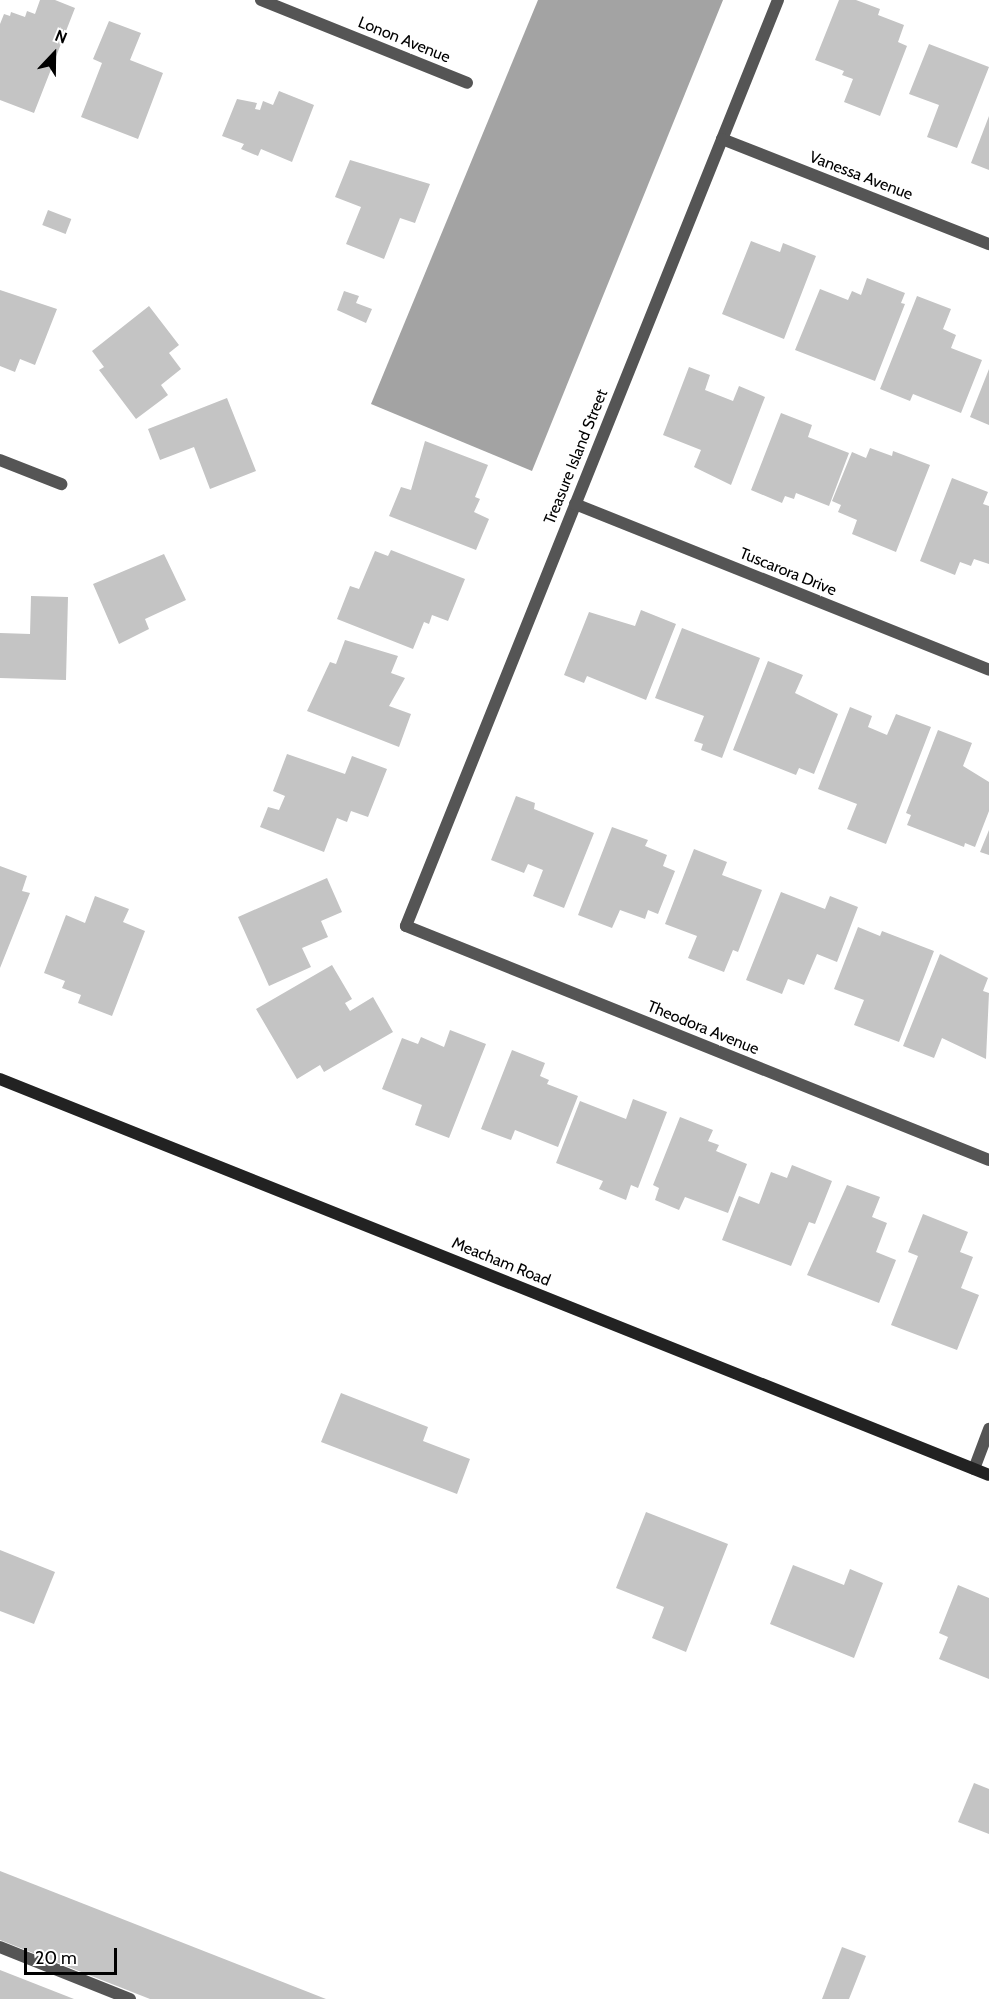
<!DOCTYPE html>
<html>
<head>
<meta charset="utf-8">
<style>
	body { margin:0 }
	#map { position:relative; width:989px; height:1999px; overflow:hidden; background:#fff; font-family:Cabin,sans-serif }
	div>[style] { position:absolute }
	.water>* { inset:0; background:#a3a3a3 }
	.building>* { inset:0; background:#c4c4c4; transform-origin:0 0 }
	.lane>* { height:12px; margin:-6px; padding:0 6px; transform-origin:6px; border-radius:6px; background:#555 }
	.street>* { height:12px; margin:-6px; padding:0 6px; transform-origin:6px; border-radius:6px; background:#555 }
	.secondary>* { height:12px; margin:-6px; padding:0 6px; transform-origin:6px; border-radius:6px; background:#222 }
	span { translate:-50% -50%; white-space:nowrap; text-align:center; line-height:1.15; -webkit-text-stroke:5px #fff; paint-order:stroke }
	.street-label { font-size:16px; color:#000 }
	.north { position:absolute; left:24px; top:24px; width:60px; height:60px; -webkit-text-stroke:4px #fff; paint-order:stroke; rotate:22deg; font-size:16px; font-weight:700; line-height:24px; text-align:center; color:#000 }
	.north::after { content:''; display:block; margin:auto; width:21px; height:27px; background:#000; clip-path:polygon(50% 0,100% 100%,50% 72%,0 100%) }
	.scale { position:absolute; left:24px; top:1948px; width:93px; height:27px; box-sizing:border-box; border:3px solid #000; border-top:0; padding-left:8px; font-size:18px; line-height:21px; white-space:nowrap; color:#000; -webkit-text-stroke:4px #fff; paint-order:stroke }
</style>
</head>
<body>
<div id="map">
	<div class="water">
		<i style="clip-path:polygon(538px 0,723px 0,532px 471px,371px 404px)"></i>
	</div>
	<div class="building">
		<i style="clip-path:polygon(40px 0,55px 0,75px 8px,34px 113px,0 100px,0 24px,4px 14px,10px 16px,11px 12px,25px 17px,27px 11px,35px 14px)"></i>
		<i style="clip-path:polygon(839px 0,856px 0,880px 9px,878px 15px,904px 25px,898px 42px,907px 46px,880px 116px,844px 102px,853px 79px,842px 75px,844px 71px,815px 60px)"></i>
		<i style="clip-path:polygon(109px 21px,141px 33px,130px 60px,163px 73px,138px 139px,81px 117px,102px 63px,93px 59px)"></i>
		<i style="clip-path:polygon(929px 44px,989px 67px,957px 148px,927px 137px,939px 105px,909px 94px)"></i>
		<i style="clip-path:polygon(279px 91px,314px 105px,292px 162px,261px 149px,258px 156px,241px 149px,244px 144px,222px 136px,237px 99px,257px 103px,255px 109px,260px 110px,263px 101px,273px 105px)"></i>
		<i style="clip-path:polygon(989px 116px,989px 170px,971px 163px)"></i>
		<i style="clip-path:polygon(350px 160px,430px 184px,415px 223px,400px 218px,384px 259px,346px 244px,361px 207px,335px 197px)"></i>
		<i style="left:48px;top:210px;width:25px;height:16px;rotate:21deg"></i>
		<i style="clip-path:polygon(751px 241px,780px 252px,783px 243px,816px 256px,784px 339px,722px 314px)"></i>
		<i style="clip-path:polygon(867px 278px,905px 293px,901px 303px,905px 304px,875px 381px,795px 350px,820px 289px,848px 300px,852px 291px,861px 295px)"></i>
		<i style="clip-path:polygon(0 290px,57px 309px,35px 365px,20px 359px,15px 372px,0 366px)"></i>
		<i style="clip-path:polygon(344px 291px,359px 296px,356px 303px,372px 309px,366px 323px,337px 310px)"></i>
		<i style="clip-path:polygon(917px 296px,951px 309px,943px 329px,956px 335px,951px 348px,982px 360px,961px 413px,913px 394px,910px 401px,880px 389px)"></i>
		<i style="clip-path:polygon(149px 306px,179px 345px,169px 353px,181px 369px,161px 385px,168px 395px,136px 419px,99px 370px,104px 367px,92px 351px)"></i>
		<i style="clip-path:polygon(689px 367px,710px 375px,705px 390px,733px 401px,739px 386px,765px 397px,731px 485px,694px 467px,701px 450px,663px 435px)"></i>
		<i style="clip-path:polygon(989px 369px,989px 425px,970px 417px)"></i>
		<i style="clip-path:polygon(227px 398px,256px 471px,210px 489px,194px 447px,160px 460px,148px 429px)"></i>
		<i style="clip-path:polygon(781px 413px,812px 425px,808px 437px,849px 453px,829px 506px,796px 493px,794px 499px,785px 496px,782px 503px,751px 490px)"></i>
		<i style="clip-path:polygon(425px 441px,488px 465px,475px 497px,480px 499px,474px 512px,489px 519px,476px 550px,389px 516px,401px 487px,411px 490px)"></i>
		<i style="clip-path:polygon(870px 448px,892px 456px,893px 451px,930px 465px,896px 552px,852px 534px,857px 520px,838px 512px,841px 505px,832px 501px,852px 452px,866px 458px)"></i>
		<i style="clip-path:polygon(952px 478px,988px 492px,983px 504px,989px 506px,989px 564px,974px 559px,971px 566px,960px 562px,955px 575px,920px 561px)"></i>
		<i style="clip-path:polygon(391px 550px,465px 579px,448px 621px,432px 615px,429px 624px,424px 622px,413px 649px,337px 619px,350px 586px,359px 589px,375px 551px,388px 556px)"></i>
		<i style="clip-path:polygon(164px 554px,186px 600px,145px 619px,149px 629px,119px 644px,93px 584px)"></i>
		<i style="clip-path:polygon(31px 596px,68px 597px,66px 680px,0 678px,0 633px,30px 634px)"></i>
		<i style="clip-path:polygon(641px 610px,676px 624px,646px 700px,587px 676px,584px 683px,564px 675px,589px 612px,635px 626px)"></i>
		<i style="clip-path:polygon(682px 628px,760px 658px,722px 758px,701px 750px,703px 744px,694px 741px,704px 716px,655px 698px)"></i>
		<i style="clip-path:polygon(345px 640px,398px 656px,391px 673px,405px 678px,389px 706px,411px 714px,399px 747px,307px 711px,330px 662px,336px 664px)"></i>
		<i style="clip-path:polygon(768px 661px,803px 675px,795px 693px,838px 714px,814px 774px,799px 768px,796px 775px,733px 750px)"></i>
		<i style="clip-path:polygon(850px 707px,872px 716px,868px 727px,887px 735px,896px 714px,931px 727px,886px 844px,847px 829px,857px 804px,818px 789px)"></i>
		<i style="clip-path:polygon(938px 730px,972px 743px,963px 766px,989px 782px,989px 811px,975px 847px,965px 843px,964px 847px,907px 825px,911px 815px,906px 813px)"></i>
		<i style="clip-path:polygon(287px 754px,345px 774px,352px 756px,387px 769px,368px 817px,351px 811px,347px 822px,337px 818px,324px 852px,260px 827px,268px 807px,279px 810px,285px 796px,273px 791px)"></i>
		<i style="clip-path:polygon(516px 796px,535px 803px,534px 809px,594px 833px,564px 908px,533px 896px,543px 870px,528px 864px,524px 873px,491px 860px)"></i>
		<i style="clip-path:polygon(612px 827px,648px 840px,645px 846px,667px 855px,663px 866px,675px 871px,658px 914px,648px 910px,645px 919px,620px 910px,612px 928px,578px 915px)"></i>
		<i style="clip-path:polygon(989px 830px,989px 855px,980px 852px)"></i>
		<i style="clip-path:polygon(694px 849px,727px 862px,722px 875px,762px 890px,738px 952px,733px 950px,724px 972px,688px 958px,697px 936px,665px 924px)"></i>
		<i style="clip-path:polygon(0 866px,27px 876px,22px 891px,30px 893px,0 968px)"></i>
		<i style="clip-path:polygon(327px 878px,342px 912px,321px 921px,328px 937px,302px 948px,311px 967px,269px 986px,238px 917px)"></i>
		<i style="clip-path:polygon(781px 892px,825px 909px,830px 896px,858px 907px,837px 962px,817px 954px,804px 985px,788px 979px,782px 994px,746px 980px)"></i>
		<i style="clip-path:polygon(95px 896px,129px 909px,123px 922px,145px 931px,112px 1016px,78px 1003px,81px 995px,62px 988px,65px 981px,44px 973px,66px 915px,85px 923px)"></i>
		<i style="clip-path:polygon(858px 927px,880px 936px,882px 931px,934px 951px,899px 1042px,854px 1025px,864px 1000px,834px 989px)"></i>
		<i style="clip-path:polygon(940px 954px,988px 978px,983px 991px,989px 993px,986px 1059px,942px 1038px,934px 1058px,903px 1046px)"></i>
		<i style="clip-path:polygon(332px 965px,352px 999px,345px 1003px,350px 1011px,373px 997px,393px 1032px,324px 1072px,320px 1065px,297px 1079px,256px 1009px)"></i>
		<i style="clip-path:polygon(450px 1030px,486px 1044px,449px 1138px,415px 1125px,422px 1105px,382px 1089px,402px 1038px,418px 1044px,421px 1037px,444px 1047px)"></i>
		<i style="clip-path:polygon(512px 1050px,545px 1063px,540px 1076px,549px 1080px,547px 1084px,578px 1096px,558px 1147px,515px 1130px,511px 1140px,481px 1129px)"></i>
		<i style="clip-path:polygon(633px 1099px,667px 1112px,638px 1188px,631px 1185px,626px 1200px,599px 1189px,603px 1181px,556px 1163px,580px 1101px,626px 1119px)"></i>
		<i style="clip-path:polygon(680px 1117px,713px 1130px,708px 1141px,719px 1145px,716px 1151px,747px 1164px,728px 1213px,685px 1197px,679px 1210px,655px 1200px,659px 1188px,653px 1185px)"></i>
		<i style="clip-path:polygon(792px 1165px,832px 1181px,815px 1224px,809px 1222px,791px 1266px,722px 1240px,739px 1196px,759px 1204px,771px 1172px,787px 1178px)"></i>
		<i style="clip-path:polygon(847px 1185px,880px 1197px,872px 1217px,887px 1223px,876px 1252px,896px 1260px,879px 1303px,807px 1275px)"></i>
		<i style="clip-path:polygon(923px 1214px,968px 1232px,960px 1252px,973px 1257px,961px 1288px,979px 1295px,957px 1350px,891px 1325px,918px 1256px,908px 1252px)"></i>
		<i style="clip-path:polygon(341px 1393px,428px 1427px,423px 1441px,470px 1459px,457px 1494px,321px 1442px)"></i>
		<i style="clip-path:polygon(646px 1512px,728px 1544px,686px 1652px,652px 1638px,664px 1607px,616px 1588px)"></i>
		<i style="clip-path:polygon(0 1550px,55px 1572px,34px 1624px,0 1611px)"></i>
		<i style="clip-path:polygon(793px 1565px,844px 1585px,850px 1569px,883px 1583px,854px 1658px,770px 1624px)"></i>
		<i style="clip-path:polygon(958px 1585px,989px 1598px,989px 1679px,939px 1659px,948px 1637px,939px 1633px)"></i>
		<i style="clip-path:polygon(974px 1783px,989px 1789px,989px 1834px,958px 1822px)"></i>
		<i style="clip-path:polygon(0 1871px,326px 1999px,150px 1999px,0 1940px)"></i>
		<i style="clip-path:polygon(842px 1947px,866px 1956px,849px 1999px,822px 1999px)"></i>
		<i style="clip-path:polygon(0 1970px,74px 1999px,0 1999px)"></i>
	</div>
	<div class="lane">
		<i style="left:0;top:1947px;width:140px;rotate:21.8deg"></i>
	</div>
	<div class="street">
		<i style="left:261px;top:0;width:222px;rotate:21.9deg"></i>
		<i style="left:778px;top:0;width:998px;rotate:111.89deg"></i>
		<i style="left:406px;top:926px;width:628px;rotate:21.87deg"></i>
		<i style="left:722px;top:139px;width:287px;rotate:21.5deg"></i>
		<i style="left:0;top:460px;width:66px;rotate:21.5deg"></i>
		<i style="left:575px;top:504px;width:446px;rotate:21.8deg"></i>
		<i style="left:974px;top:1469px;width:43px;rotate:-69.4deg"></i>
	</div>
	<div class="secondary">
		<i style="left:0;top:1079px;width:1065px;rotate:21.82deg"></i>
	</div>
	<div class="street-label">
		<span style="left:404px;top:40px;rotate:22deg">Lonon Avenue</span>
		<span style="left:861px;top:176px;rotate:21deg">Vanessa Avenue</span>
		<span style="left:576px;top:457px;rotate:-68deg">Treasure Island Street</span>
		<span style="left:788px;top:572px;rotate:22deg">Tuscarora Drive</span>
		<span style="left:703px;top:1028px;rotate:22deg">Theodora Avenue</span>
		<span style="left:501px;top:1262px;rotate:22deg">Meacham Road</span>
	</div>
	<div class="north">N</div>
	<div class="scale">20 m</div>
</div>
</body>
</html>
